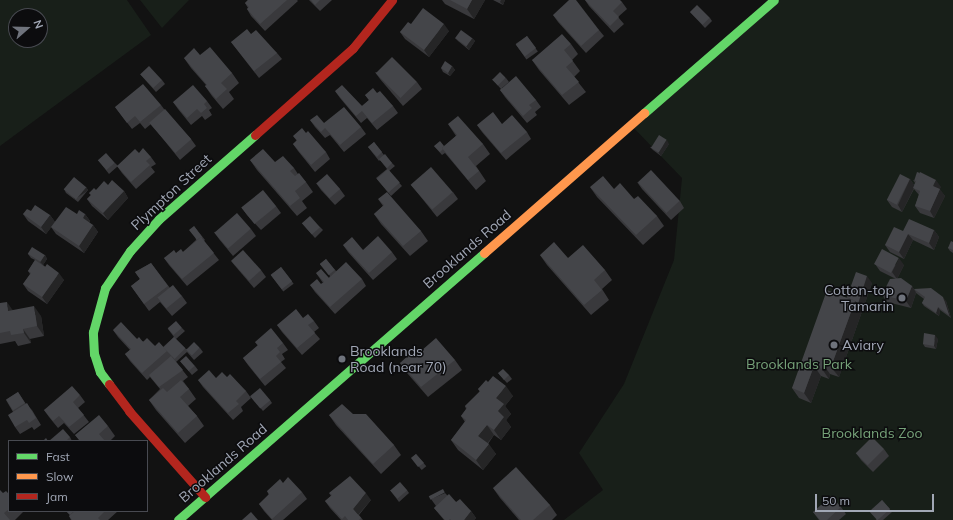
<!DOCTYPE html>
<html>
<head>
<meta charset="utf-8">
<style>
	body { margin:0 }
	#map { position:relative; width:953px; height:520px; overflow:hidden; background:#121212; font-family:Mulish,sans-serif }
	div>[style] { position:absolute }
	.green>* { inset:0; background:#181f19 }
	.fast>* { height:9px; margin:-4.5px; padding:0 4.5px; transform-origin:4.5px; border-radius:4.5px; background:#63d668 }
	.slow>* { height:9px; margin:-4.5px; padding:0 4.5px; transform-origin:4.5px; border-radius:4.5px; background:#ff974d }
	.jam>* { height:9px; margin:-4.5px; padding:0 4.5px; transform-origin:4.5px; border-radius:4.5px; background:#b3261e }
	.wall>* { inset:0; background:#39393c; transform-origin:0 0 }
	.shaded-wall>* { inset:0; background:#252526; transform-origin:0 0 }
	.building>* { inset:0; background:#444549; transform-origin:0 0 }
	.dots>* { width:11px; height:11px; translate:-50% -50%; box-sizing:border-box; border:2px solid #0c0c0e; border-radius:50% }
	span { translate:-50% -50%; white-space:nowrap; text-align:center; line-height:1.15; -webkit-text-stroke:3px #0c0c0e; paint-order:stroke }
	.street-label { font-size:14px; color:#a1a7b5 }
	.poi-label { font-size:14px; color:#a1a7b5 }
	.right { translate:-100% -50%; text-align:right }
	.left { translate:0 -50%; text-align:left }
	.park-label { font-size:14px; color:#76a279 }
	.legend { position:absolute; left:8px; top:440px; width:140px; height:72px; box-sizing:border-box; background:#0c0c0e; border:1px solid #484a51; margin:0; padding:5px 7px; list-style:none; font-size:12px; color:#a1a7b5 }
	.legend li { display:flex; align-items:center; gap:8px; height:20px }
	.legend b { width:20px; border:1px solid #484a51 }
	.north { position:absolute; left:8px; top:8px; width:40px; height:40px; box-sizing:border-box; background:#0c0c0e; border:1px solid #484a51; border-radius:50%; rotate:70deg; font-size:11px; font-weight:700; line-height:16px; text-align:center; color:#a1a7b5 }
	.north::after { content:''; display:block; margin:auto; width:14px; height:18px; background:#6f737c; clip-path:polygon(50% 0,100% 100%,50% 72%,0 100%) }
	.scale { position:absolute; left:815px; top:494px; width:119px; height:18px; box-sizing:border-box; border:2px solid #a1a7b5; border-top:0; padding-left:5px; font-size:12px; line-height:14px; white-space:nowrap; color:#a1a7b5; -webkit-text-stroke:3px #0c0c0e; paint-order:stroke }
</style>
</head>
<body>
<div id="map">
	<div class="green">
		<i style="clip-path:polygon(evenodd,0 0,127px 0,151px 35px,0 146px,0 0,16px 16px,40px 16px,40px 40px,16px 40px,16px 16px)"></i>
		<i style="clip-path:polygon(140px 0,189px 0,162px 28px)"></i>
		<i style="clip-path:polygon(773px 0,953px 0,953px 520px,564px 520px,603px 490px,579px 453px,624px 384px,674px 260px,682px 178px,629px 123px)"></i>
	</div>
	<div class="fast">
		<i style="left:644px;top:113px;width:172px;rotate:-41deg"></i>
		<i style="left:109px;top:384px;width:15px;rotate:-127deg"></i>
		<i style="left:100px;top:372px;width:19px;rotate:-108deg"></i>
		<i style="left:94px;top:354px;width:22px;rotate:-93deg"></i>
		<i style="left:93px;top:332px;width:46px;rotate:-74.7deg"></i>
		<i style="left:105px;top:288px;width:45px;rotate:-56deg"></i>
		<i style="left:130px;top:251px;width:43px;rotate:-47.8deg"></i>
		<i style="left:159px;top:219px;width:128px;rotate:-41.2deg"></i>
		<i style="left:178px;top:520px;width:406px;rotate:-41.1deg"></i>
	</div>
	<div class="slow">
		<i style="left:484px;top:253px;width:213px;rotate:-41.2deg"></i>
	</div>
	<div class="jam">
		<i style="left:255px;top:135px;width:131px;rotate:-41.6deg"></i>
		<i style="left:353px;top:48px;width:62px;rotate:-50.9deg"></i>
		<i style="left:109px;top:384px;width:34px;rotate:53deg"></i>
		<i style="left:129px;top:411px;width:115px;rotate:48.5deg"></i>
	</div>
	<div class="wall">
		<i style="clip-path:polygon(248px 0,297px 0,298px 1px,265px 31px,251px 16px,247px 9px,248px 8px,245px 3px)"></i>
		<i style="clip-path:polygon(309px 0,332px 0,320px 11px)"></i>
		<i style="clip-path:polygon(442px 0,485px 0,474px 19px,445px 4px)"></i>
		<i style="clip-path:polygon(493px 0,505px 0,503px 5px)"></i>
		<i style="clip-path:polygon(585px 0,622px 2px,627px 9px,618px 17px,624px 24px,614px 33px,589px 6px)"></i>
		<i style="clip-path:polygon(690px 12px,710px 18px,712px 21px,705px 28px)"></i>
		<i style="clip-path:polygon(553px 15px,599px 30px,604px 36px,586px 53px,558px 22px)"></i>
		<i style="clip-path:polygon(411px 24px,449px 31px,429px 57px,405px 39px,400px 32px)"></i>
		<i style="clip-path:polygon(251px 34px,277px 53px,282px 59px,259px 78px,231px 42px)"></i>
		<i style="left:527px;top:36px;width:19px;height:14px;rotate:55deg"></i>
		<i style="clip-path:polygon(455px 38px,472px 38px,475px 41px,469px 50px,458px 41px)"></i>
		<i style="clip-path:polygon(571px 44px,578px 54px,572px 60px,580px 71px,574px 77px,586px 92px,569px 105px,539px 70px,532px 60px)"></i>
		<i style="clip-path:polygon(200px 55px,232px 73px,239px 83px,229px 92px,234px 99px,223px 109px,212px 96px,205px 86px,206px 85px,191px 68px,184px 58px)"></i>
		<i style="clip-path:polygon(452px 66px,455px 70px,450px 76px,443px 72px,441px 68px)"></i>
		<i style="clip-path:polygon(375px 72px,417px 82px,422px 89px,403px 106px,380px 79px)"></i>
		<i style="clip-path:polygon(140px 74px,162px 80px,165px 84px,156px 92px)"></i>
		<i style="clip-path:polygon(506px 78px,509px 82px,502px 88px,536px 100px,541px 107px,535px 112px,537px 115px,527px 123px,505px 97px,500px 90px,501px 89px,492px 79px)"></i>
		<i style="clip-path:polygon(335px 91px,362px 106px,369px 100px,365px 95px,377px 93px,393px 106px,398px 113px,377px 130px,367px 118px,361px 123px,340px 98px)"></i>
		<i style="clip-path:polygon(207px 101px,212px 108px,209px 110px,212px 115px,205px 120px,202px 116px,191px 125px,178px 109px,173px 102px)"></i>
		<i style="clip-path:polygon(161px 105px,164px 109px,191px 139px,196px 146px,180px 160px,151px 124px,145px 129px,140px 123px,132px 129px,115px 107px)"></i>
		<i style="clip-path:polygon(310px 120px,324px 123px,361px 127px,366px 134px,344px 152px,330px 135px,325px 138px,315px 127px)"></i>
		<i style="clip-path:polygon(448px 124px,483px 144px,490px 154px,476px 166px,486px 181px,476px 190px,445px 153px,442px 155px,434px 146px,444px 146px,456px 136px)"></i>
		<i style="clip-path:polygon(477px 125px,527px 132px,531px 139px,506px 160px,482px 132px)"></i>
		<i style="clip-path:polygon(293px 136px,326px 152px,330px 159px,315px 172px,298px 151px,293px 144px,297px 141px)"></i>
		<i style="clip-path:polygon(374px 142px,384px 155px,395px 166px,389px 171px,402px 186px,391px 196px,376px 178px,387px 169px,380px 160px,379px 161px,368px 147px)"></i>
		<i style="clip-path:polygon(669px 144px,661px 156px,653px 150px,650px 147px)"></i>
		<i style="clip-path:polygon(139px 153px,151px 157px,156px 164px,151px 167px,155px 172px,136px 189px,122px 173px,117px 166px)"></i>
		<i style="clip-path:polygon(98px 160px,115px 163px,118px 166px,109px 174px)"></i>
		<i style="clip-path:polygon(250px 160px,275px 162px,294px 168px,298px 174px,306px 182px,313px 192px,302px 201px,307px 208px,297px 216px,257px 170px)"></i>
		<i style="clip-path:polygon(910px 179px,914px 185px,915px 183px,913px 180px,941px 187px,939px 189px,945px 196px,934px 218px,920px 213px,915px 206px,919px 195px,914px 189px,902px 212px,892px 207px,887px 200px)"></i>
		<i style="clip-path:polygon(637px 182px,680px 201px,684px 208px,671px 220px,642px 189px)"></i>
		<i style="clip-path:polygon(316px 183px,340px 189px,345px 196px,335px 205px,321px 190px)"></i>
		<i style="clip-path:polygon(108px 185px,124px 191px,128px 198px,108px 220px,92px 206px,87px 199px,91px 195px,89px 193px)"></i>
		<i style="clip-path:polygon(411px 185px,453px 192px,458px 199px,437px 217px,416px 191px)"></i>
		<i style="clip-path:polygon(86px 187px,88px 190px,78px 202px,66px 193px,64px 189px)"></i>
		<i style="clip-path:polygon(590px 187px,634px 199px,657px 216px,664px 226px,643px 245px,597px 197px)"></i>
		<i style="clip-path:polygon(378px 199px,421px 231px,428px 241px,410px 256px,381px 224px,374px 214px,383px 206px)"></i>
		<i style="clip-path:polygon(276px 206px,281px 213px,261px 230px,247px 215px,242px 208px)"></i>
		<i style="clip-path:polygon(31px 211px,50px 215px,55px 222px,46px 234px,28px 221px,23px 214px)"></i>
		<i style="clip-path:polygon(77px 214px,85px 214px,90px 221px,89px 223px,93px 225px,98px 232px,84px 253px,56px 234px,51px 227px)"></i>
		<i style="clip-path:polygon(302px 223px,320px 227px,323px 230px,315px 238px)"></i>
		<i style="clip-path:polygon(194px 226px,205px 240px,204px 241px,219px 260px,187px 286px,169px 265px,164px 258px,183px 252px,196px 240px)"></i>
		<i style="clip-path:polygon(251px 229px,256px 236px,233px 256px,219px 239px,214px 232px)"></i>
		<i style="clip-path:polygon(934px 230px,939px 237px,934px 250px,913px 240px,904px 259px,890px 252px,885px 245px,903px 231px)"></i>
		<i style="clip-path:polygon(953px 242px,953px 253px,950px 251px,948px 248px)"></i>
		<i style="clip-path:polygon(343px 245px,363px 250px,392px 252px,397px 259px,373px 280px,348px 252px)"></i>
		<i style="clip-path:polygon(28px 254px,45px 255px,47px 259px,43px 265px,64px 280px,47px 304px,28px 291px,23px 284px,30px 274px,28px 271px,35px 260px,31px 258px)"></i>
		<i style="clip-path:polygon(540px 255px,568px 258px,605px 270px,612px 280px,602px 289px,609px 300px,591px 315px,547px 265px)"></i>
		<i style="clip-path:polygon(326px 259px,336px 271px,362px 279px,366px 286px,335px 314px,315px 292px,310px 285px,321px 284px,323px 283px,316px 273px,329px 278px,330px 276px,320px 264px)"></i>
		<i style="clip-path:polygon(231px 261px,261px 270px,266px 277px,254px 288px,236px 267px)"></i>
		<i style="clip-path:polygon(151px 263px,170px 288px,182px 296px,187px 303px,172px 316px,160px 302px,149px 311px,131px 286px,140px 279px,135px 272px)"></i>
		<i style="clip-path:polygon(875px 264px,904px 265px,897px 279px,912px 286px,916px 293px,911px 308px,887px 302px,882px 295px,896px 279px,880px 271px)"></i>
		<i style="left:281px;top:267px;width:21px;height:13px;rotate:53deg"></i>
		<i style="clip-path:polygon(872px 283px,839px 377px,830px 374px,829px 379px,821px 376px,811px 403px,799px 398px,792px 388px,847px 297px)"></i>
		<i style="clip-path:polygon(914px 289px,946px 301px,951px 318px,940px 310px,939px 316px,924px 306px,922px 303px,924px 299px,916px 293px)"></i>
		<i style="clip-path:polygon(0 303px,12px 310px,41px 316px,44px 336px,30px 339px,31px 343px,18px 346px,15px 341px,0 344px)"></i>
		<i style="clip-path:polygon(303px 318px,314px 321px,319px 328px,314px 332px,320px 339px,302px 355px,282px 332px,277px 325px)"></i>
		<i style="clip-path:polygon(182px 328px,185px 331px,176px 339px,186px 349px,200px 348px,203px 352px,194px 360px,187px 352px,176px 362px,188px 377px,183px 381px,189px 389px,196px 399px,188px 406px,197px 416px,204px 426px,185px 443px,156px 410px,149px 400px,160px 389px,150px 377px,147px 380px,130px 361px,125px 354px,130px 350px,118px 337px,113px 330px,137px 339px,155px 346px,163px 347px,174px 337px,168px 329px)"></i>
		<i style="clip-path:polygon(938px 339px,936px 349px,925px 347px,923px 344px)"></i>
		<i style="clip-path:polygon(255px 342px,283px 343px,288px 350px,282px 354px,285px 359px,281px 362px,286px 368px,265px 386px,248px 365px,243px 358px,258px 346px)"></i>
		<i style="clip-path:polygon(414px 357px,455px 360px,462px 370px,428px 397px,407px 373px,400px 363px)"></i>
		<i style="clip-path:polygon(180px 361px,195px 366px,198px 370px,192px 375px)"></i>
		<i style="clip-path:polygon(498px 373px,509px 375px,512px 379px,507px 383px)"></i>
		<i style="clip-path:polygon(227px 377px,246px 391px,251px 398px,241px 407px,243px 411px,233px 420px,203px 387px,198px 380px)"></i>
		<i style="clip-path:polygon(488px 382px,513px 396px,505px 406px,511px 414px,506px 420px,511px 427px,501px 440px,494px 435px,488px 444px,496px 454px,483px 470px,458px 450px,451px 440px,465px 422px,461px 416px,466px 409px,465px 406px,480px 392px,478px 389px)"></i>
		<i style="clip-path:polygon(18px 392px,26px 404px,32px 410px,41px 425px,34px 430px,32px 427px,20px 434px,15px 427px,13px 412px,6px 400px)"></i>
		<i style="clip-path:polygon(80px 395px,85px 402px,78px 408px,89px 422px,74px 434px,64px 423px,58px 428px,49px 417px,44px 410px)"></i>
		<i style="clip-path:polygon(251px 397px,270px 400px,272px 403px,263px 411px)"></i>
		<i style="clip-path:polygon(353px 414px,394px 445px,401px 455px,381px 474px,336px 425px,329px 415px)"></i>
		<i style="clip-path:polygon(108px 426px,115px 436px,110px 441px,80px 441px,75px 435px)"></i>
		<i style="clip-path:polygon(70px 437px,72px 441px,49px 441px)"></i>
		<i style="clip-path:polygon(884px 449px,889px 456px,873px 472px,861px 460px,856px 453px)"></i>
		<i style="left:416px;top:454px;width:16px;height:6px;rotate:50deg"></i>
		<i style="clip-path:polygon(493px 488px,550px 505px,557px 515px,552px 520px,519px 520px,500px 498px)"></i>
		<i style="clip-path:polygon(390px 490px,407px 490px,409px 493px,399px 502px)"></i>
		<i style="clip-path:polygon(267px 491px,302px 492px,307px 499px,283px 520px,272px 520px,264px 511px,259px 504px,269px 495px)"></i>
		<i style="clip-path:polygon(3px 493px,9px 494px,9px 511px,22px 511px,23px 512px,15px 520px,0 520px)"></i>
		<i style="clip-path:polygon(329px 493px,371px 500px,359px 515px,363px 520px,341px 520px,330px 508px,325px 501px,331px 496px)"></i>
		<i style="clip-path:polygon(445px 493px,448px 496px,456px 502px,471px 511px,476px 518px,474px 520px,444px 520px,434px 508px,436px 506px,431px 499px)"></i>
		<i style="clip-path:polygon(882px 500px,892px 512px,883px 520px,876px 520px)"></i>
		<i style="clip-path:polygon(841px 507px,846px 514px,839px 520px,819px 520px,813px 512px)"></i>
		<i style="clip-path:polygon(66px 511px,118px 511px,108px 520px,71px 520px,69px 516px,70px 515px)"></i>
	</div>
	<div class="shaded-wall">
		<i style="clip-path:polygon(472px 0,485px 0,474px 19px,467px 9px)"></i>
		<i style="clip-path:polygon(501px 0,505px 0,503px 5px,500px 2px)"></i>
		<i style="clip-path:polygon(444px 24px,449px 31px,429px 57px,424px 50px)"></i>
		<i style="clip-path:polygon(472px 38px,475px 41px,469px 50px,466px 46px)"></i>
		<i style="clip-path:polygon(452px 66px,455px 70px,450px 76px,448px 73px)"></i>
		<i style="clip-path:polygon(667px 140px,669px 144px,661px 156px,658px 152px)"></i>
		<i style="clip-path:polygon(910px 179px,915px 186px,902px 212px,898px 205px)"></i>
		<i style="clip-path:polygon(936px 180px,941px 187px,938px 193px,933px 186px)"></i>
		<i style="left:86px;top:187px;width:4px;height:16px;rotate:56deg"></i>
		<i style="clip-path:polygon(940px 189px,945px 196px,934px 218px,930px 211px)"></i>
		<i style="clip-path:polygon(124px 191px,128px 198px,108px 220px,103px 213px)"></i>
		<i style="clip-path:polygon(85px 214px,90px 221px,88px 225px,83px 218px)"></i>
		<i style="clip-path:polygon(50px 215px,55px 222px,46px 234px,41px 227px)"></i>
		<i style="clip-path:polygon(93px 225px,98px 232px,84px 253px,79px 246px)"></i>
		<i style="clip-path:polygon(934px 230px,939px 237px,934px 250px,929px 243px)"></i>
		<i style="clip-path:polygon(908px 234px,913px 240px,904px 259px,899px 252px)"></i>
		<i style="clip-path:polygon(45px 255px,47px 259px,43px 265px,40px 262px)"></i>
		<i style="clip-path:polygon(899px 258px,904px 265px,897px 279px,892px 272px)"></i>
		<i style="clip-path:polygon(59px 273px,64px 280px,47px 304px,42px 297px)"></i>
		<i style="clip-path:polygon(867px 276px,872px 283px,839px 377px,831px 367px,855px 301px)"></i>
		<i style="clip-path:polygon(912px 286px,916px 293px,911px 308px,906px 301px)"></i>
		<i style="clip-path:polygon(943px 297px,946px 301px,951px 318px,949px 315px)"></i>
		<i style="clip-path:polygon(7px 302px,14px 312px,8px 311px)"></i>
		<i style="clip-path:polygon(34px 306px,41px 316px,44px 336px,37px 326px)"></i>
		<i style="clip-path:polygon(938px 307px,940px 310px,939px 316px,936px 313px)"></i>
		<i style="clip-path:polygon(23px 329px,30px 339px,31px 343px,24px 333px)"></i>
		<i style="clip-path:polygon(935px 335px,938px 339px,936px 349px,934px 346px)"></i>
		<i style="clip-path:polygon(823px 364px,830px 374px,829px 379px,822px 369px)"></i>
		<i style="clip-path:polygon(814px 366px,821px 376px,811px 403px,804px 393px)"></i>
		<i style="clip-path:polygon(506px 386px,513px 396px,505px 406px,511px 414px,506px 420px,511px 427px,501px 440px,494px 430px,498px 411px,496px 398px)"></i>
		<i style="clip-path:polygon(487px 425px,494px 435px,485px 446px,478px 436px)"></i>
		<i style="clip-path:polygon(489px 444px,496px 454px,483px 470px,476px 460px)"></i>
		<i style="clip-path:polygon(366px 493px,371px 500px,358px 515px,353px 509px)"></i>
		<i style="clip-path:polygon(471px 511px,476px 518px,474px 520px,464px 520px)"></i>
	</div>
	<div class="building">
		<i style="clip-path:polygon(248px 0,287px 0,260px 24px,247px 9px,249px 7px,245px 3px)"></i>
		<i style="clip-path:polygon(311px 0,320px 0,315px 5px)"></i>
		<i style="clip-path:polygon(450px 0,472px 0,467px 9px)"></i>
		<i style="clip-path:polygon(569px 0,576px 0,599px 30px,581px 46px,553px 15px)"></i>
		<i style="clip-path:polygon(585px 0,620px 0,622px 2px,613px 11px,619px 17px,610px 26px)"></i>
		<i style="left:697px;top:5px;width:18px;height:10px;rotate:45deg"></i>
		<i style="clip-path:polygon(423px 8px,444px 24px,424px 50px,400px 32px,408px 22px,411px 24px)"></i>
		<i style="clip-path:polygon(247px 29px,251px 34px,256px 30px,277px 53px,254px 71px,231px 42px)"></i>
		<i style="left:461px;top:30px;width:14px;height:10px;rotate:36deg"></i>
		<i style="clip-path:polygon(562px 34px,571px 44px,564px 50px,573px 61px,566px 67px,579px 82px,562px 95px,532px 60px)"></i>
		<i style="left:527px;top:36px;width:15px;height:14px;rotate:53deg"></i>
		<i style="clip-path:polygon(210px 47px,232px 73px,221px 83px,227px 89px,216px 99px,205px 86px,207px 85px,184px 58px,194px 48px,200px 55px)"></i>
		<i style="left:392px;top:57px;width:35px;height:23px;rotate:45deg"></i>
		<i style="clip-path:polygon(445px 61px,452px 66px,448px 73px,441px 68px)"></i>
		<i style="left:149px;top:66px;width:19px;height:12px;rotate:47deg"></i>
		<i style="left:500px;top:72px;width:8px;height:11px;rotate:45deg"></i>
		<i style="clip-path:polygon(516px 76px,536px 100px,529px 105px,532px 108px,523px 116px,500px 90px)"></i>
		<i style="clip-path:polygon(143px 84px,161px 105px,140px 122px,135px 116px,127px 123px,115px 107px)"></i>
		<i style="clip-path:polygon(193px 85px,207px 101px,204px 104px,207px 108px,201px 113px,197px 109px,187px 118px,173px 102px)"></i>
		<i style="clip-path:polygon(342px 85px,362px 106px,369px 100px,365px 95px,373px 88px,377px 93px,380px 91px,393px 106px,372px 123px,362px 111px,356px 116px,335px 91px)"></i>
		<i style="clip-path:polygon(344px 107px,361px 127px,340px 145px,325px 128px,321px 132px,310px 120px,317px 115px,324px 123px)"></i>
		<i style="left:165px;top:109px;width:40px;height:21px;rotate:49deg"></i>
		<i style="clip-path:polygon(493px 112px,502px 124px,512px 115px,527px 132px,501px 153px,477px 125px)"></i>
		<i style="clip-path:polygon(458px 116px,483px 144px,468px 157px,479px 171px,468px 180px,442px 148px,457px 135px,448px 124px)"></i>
		<i style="clip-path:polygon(302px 128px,306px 133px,308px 131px,326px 152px,311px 165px,293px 144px,297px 140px,293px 136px)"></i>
		<i style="left:659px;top:135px;width:9px;height:15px;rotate:32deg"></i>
		<i style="clip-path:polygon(440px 141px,444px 146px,442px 148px,443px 149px,440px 152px,434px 146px)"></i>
		<i style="clip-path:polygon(374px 142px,382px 152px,377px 157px,368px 147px)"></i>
		<i style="clip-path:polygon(143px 148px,151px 157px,146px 161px,150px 165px,131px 182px,117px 166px,135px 149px,139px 153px)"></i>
		<i style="clip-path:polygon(263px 149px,275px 162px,283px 156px,294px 168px,290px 171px,295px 176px,299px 173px,306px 182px,295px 191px,300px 198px,290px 206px,250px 160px)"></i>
		<i style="left:106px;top:153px;width:13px;height:11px;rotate:48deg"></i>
		<i style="clip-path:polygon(385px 154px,392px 163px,387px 168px,379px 159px)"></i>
		<i style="left:431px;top:167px;width:33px;height:27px;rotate:49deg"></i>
		<i style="left:388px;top:169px;width:18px;height:15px;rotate:49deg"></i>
		<i style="left:651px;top:170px;width:42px;height:18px;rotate:47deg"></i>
		<i style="left:917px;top:172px;width:3px;height:9px;rotate:18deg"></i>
		<i style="clip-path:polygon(920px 172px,936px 180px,933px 186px,940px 189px,930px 211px,915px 206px,920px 191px,913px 188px)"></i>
		<i style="left:327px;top:174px;width:20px;height:14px;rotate:49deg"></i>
		<i style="left:900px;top:174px;width:11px;height:29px;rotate:27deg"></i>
		<i style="clip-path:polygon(603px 176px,614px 189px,620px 183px,634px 199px,638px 196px,657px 216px,636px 235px,590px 187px)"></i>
		<i style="left:74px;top:177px;width:16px;height:16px;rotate:40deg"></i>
		<i style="clip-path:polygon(112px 180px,124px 191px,103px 213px,87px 199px,91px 195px,89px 193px,94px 188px,96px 190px,104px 181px,108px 185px)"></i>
		<i style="left:263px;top:190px;width:21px;height:28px;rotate:51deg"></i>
		<i style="clip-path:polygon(387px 192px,421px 231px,403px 246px,374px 214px,384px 205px,378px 199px)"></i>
		<i style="clip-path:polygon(35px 205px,50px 215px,41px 227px,23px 214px,27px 209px,31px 211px)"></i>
		<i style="clip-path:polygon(66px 207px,77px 214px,79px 210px,85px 214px,83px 218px,93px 225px,79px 246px,51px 227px)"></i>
		<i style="left:237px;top:213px;width:21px;height:30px;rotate:49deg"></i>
		<i style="left:310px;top:216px;width:15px;height:11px;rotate:48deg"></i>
		<i style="clip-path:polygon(909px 219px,934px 230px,929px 243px,908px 234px,899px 252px,885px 245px,894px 227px,903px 231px)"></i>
		<i style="clip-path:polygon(194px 226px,202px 237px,201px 238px,201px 237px,197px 240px,189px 230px)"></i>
		<i style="clip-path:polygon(378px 236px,392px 252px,369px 273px,343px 245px,352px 237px,363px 250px)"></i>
		<i style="clip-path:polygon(201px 237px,214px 253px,182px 279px,164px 258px,174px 250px,176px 253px,181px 249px,183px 252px)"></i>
		<i style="clip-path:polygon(951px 241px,953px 242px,953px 250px,948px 248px)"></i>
		<i style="clip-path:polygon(554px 242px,568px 258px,583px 245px,605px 270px,594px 280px,602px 290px,584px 305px,540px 255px)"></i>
		<i style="left:32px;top:247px;width:15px;height:8px;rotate:32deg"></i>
		<i style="left:882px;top:249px;width:19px;height:17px;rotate:28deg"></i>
		<i style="left:243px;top:250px;width:27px;height:16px;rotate:48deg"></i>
		<i style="left:326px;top:259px;width:14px;height:8px;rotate:51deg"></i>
		<i style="clip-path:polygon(35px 260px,45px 267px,47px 264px,59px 273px,42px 297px,23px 284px,31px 273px,28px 271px)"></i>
		<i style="clip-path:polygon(346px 262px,362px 279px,330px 307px,310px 285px,317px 279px,321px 284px,324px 282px,316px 273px,321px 269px,329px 278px)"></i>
		<i style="clip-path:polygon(151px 263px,168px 286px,144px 304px,131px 286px,140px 279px,135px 272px)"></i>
		<i style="left:281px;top:267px;width:18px;height:13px;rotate:52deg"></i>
		<i style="clip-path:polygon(856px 272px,867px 276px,858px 304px,855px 301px,847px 297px)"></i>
		<i style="clip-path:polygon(901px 278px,912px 286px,906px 301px,882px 295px,890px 279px)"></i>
		<i style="left:173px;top:285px;width:14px;height:20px;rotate:51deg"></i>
		<i style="clip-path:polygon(931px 288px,943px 297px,949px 315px,938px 307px,936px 313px,922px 303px,925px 297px,914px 289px)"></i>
		<i style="clip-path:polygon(827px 290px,855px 301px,831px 367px,823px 364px,822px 369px,814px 366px,804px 393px,792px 388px)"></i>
		<i style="clip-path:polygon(7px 302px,8px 311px,34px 306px,37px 326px,23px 329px,24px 333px,11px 335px,10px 331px,0 333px,0 303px)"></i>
		<i style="clip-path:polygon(296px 309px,303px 318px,308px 314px,314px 321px,308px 325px,315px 333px,297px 348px,277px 325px)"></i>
		<i style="left:176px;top:321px;width:9px;height:11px;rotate:49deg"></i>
		<i style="clip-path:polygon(121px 322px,137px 339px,139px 337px,143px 342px,147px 338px,155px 346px,159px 342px,167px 351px,142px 373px,125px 354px,131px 349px,113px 330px)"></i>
		<i style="clip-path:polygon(271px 328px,283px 343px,277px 348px,280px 352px,276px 356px,281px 362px,260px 379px,243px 358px,258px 345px,255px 342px)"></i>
		<i style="clip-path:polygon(924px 333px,935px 335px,934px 346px,923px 344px)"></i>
		<i style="left:174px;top:337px;width:16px;height:15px;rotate:45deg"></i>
		<i style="clip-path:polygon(436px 338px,455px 360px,421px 387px,400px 363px,411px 353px,414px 357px)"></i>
		<i style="left:194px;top:342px;width:8px;height:11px;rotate:45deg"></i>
		<i style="clip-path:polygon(171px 356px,183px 370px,159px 387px,149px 375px)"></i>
		<i style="left:186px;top:356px;width:13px;height:8px;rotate:48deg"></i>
		<i style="clip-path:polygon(503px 369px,509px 375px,504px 380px,498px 373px)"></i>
		<i style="clip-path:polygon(209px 370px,216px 378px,222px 372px,227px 377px,230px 374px,246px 391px,236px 401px,239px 404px,228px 413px,198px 380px)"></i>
		<i style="clip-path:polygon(493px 376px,506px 386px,496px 398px,504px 404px,498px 411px,504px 417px,494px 430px,487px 425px,478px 436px,489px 444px,476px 460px,451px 440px,466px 420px,461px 416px,467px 408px,465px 406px,480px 391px,478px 389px,486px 380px,488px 382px)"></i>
		<i style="clip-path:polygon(181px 380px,189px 389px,180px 397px,197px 416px,178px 433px,149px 400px,163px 388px,167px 392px)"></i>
		<i style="clip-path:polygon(72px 386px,80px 395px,73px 402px,84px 415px,69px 427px,59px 416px,53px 421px,44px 410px)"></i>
		<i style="left:260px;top:388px;width:16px;height:13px;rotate:50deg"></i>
		<i style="left:18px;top:392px;width:13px;height:14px;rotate:58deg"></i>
		<i style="clip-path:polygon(27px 403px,36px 418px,29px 423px,27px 420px,15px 427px,8px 415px)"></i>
		<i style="clip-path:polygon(342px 404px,353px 414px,366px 414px,394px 445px,373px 464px,329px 415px)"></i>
		<i style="clip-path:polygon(99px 415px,108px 426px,99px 434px,105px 441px,80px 441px,75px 435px)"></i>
		<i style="clip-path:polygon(63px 429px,70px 437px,66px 441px,49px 441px)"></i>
		<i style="left:872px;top:437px;width:17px;height:23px;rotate:45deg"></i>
		<i style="clip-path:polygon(46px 438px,48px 441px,43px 441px)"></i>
		<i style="clip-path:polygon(416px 454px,424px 463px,418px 467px,411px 458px)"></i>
		<i style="clip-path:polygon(516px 467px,550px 505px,533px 520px,521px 520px,493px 488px)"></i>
		<i style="clip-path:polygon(350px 476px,366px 493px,353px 509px,361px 518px,359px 520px,348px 520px,345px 516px,342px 519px,325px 501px,332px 495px,329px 493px)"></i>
		<i style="clip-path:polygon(288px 477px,302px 492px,272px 519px,259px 504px,269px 494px,267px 491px,280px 479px,283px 483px)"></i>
		<i style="left:400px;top:482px;width:11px;height:13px;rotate:49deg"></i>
		<i style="left:443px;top:489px;width:4px;height:16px;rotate:63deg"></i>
		<i style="clip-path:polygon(0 490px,3px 493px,6px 491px,9px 494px,9px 509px,4px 513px,10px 520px,0 520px)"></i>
		<i style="clip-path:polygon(449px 494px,456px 502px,460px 499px,471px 511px,464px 520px,451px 520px,450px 519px,449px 520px,445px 520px,434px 508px)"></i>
		<i style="clip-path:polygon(831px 496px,841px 507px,827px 520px,820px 520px,813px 512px)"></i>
		<i style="left:882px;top:500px;width:12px;height:17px;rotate:48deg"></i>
		<i style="clip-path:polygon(66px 511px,74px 511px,70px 515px)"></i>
		<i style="clip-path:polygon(75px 511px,105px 511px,98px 518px,100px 520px,72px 520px,69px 516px)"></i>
		<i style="clip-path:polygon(251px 512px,258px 520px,242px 520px)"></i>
	</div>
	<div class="dots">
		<i style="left:902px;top:298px;background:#6f737c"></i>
		<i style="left:834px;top:345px;background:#6f737c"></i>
		<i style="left:342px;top:359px;background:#6f737c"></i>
	</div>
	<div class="street-label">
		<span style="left:171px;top:192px;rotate:-43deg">Plympton Street</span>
		<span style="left:467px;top:249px;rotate:-41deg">Brooklands Road</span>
		<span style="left:223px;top:463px;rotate:-41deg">Brooklands Road</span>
	</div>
	<div class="poi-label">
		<span class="right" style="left:894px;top:298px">Cotton-top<br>Tamarin</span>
		<span class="left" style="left:842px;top:345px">Aviary</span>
		<span class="left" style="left:350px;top:359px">Brooklands<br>Road (near 70)</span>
	</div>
	<div class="park-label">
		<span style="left:799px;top:364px">Brooklands Park</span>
		<span style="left:872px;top:433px">Brooklands Zoo</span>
	</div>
	<ul class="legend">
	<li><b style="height:5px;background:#63d668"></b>Fast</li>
	<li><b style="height:5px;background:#ff974d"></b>Slow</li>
	<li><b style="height:5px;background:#b3261e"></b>Jam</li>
	</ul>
	<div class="north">N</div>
	<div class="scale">50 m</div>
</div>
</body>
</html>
